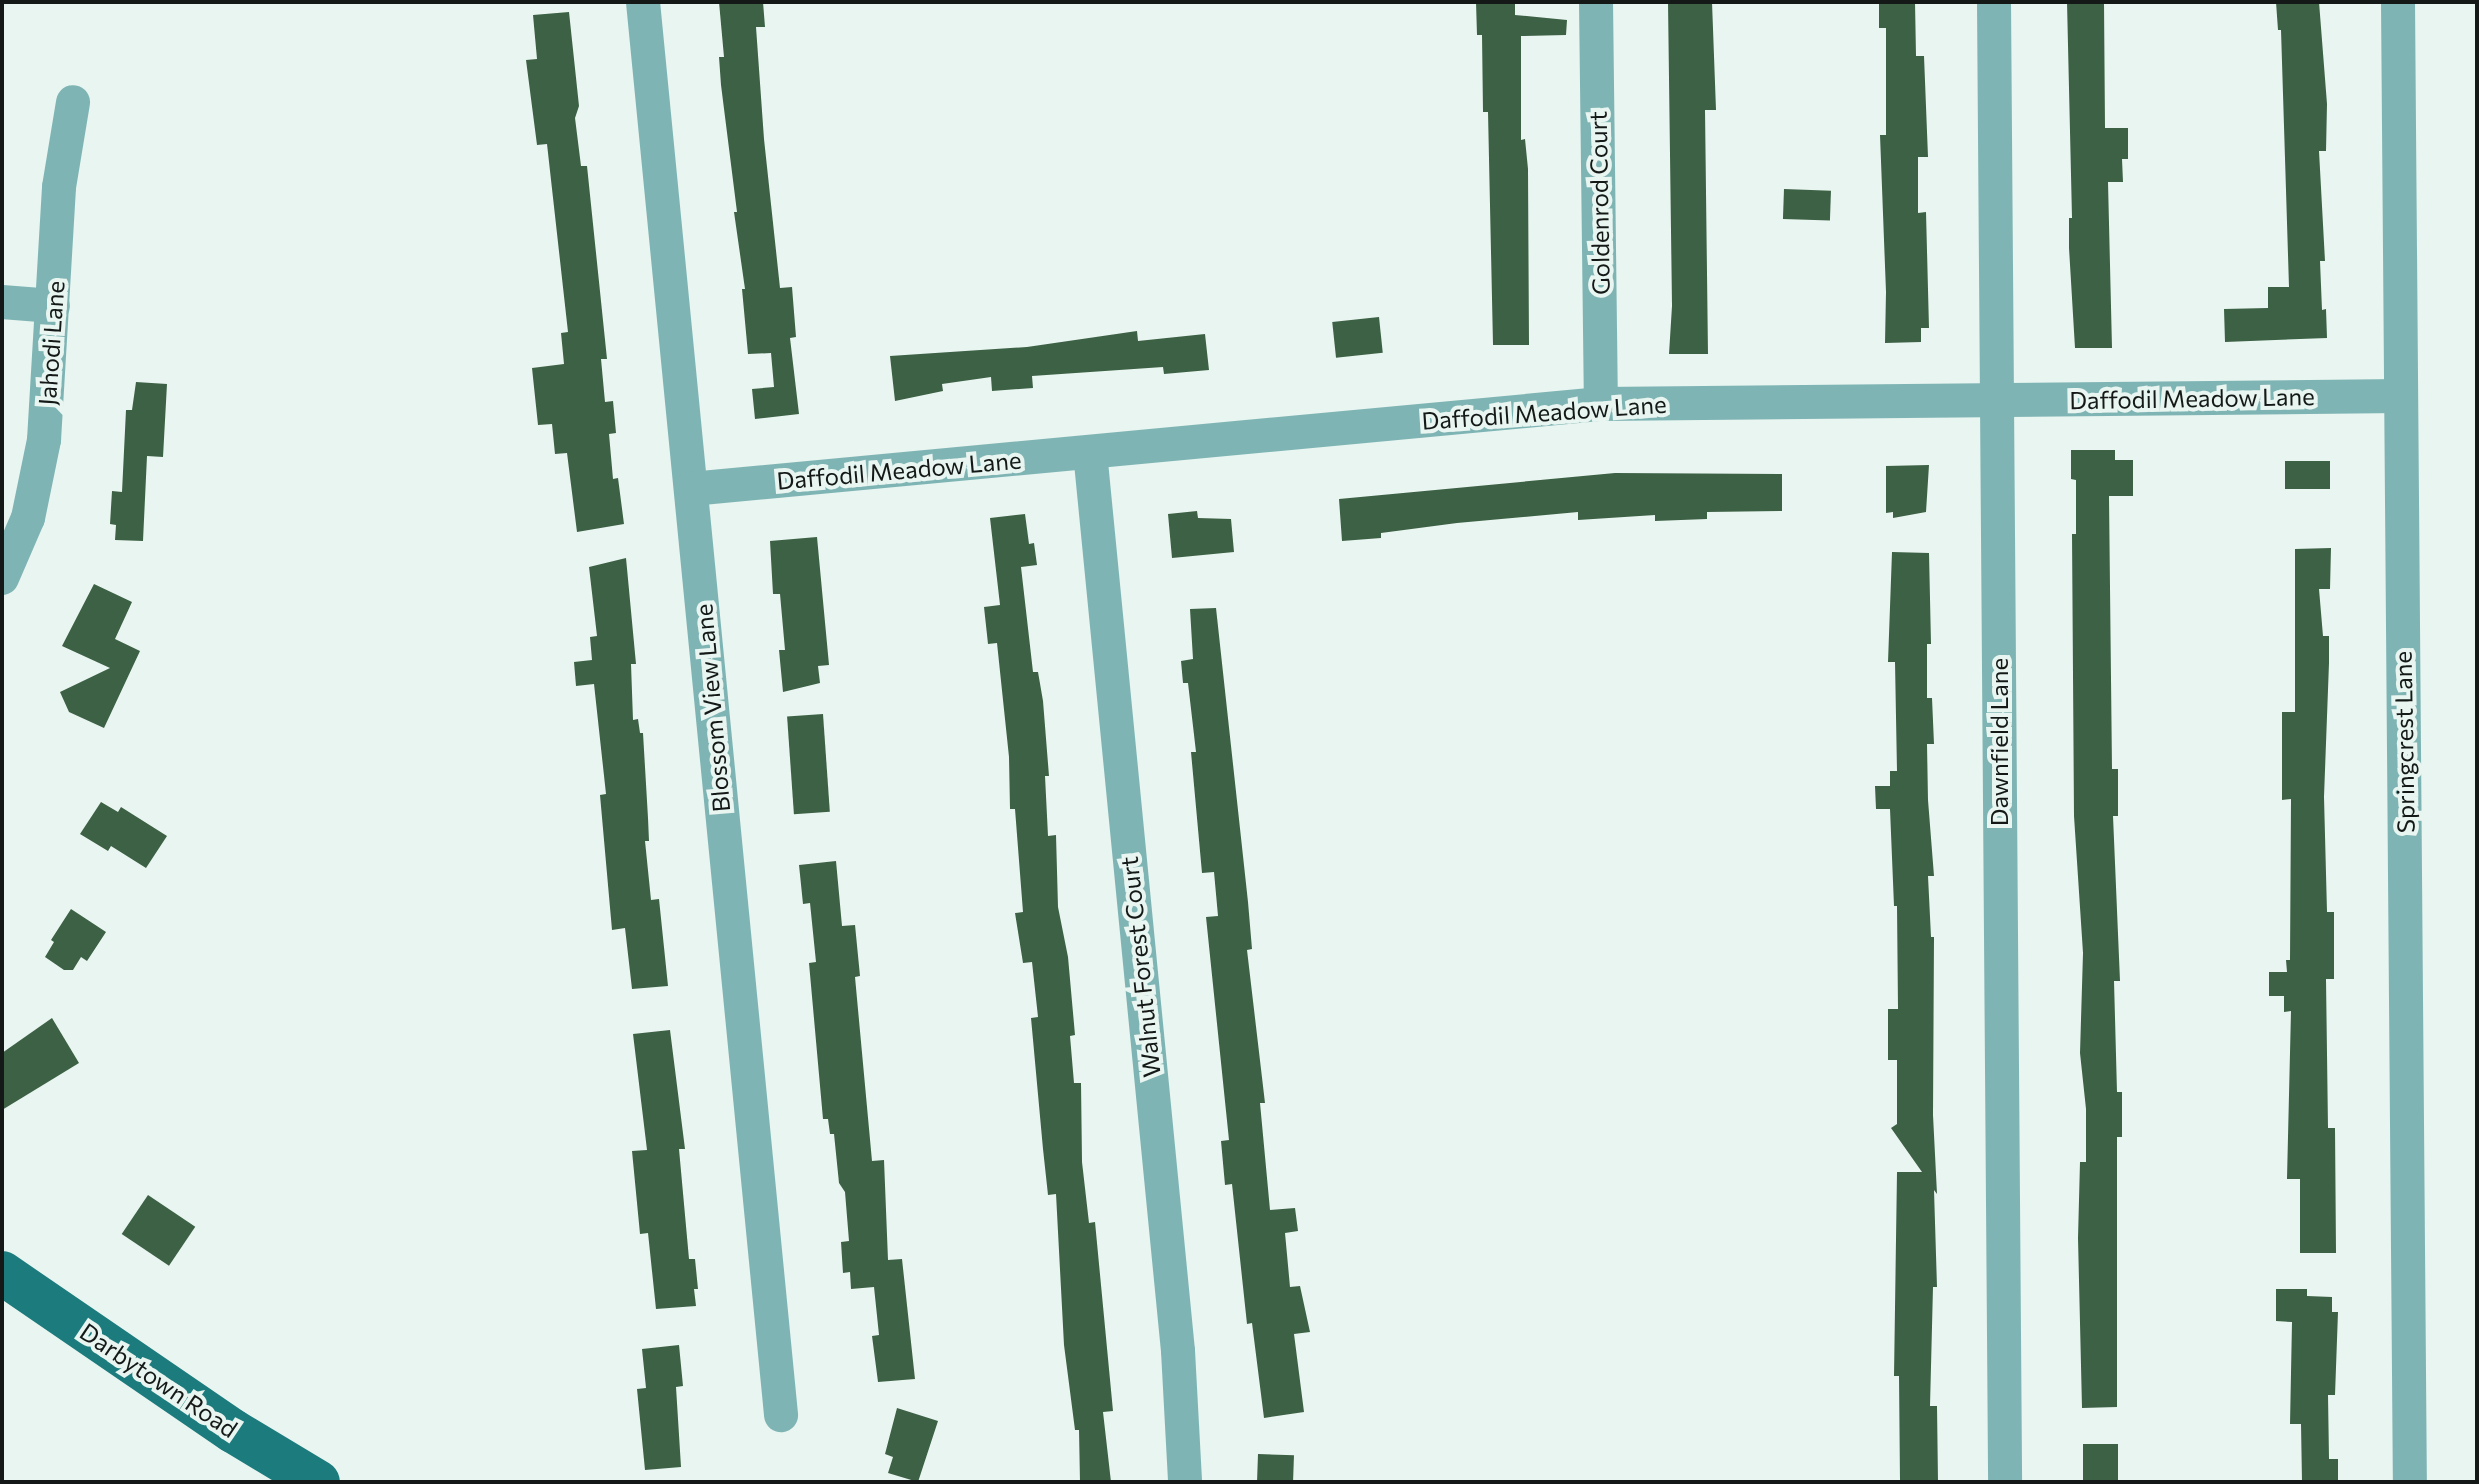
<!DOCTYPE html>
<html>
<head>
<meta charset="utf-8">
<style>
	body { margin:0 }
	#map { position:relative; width:2479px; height:1484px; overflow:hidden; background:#e8f5f0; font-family:Commissioner,sans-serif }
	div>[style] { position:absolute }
	.building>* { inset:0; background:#3d6145; transform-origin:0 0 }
	.minor>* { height:34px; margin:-17px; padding:0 17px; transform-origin:17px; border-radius:17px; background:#7fb4b4 }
	.major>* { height:44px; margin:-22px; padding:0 22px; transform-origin:22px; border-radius:22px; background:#1c7b7d }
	span { translate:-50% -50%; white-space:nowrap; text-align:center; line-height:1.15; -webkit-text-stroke:8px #e8f5f0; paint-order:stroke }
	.street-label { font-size:24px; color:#141917 }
	.frame { position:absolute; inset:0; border:4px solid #141917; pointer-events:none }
</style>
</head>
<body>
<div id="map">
	<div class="building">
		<i style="clip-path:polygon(719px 2px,763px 2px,765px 27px,756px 27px,764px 139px,780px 288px,792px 287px,796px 337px,790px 338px,799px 414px,755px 419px,752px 389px,774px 387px,771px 353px,748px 354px,742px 289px,745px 289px,734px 212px,737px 212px,721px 85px,719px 57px,724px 57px)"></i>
		<i style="clip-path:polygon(1476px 2px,1515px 2px,1515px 15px,1567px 20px,1566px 35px,1521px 36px,1521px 140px,1525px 139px,1528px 169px,1529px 345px,1493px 345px,1488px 112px,1483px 112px,1482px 35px,1477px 35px)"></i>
		<i style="clip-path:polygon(1668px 2px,1712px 2px,1716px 110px,1705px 110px,1708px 354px,1669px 354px,1672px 306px)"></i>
		<i style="clip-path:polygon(1879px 2px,1915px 2px,1916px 56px,1924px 56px,1928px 157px,1918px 157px,1918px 213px,1926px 212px,1929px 328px,1921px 328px,1921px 342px,1885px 343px,1886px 292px,1880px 135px,1886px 135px,1886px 28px,1879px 28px)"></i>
		<i style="clip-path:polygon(2067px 2px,2104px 2px,2105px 128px,2128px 128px,2128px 159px,2122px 159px,2123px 182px,2108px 182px,2112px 348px,2075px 348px,2069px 248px,2069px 218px,2072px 218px)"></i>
		<i style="clip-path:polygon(2276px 2px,2319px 2px,2327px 104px,2326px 151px,2319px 151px,2325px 261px,2320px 261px,2322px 310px,2326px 309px,2327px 338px,2225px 342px,2224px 309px,2268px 308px,2268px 287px,2289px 287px,2281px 30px,2278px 30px)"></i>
		<i style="clip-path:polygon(569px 12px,579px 106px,575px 118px,581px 166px,587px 166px,607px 359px,601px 359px,605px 402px,613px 401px,616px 433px,609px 434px,613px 479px,618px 478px,624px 524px,577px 532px,567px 453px,555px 454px,552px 424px,538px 425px,532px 368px,564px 364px,561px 333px,568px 332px,547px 144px,537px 145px,526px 60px,537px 59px,533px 15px)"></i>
		<i style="left:1784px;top:189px;width:47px;height:30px;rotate:2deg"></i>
		<i style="left:1379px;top:317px;width:36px;height:47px;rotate:84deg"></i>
		<i style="clip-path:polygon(1137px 331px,1138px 341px,1205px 334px,1209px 370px,1164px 374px,1163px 367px,1032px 376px,1033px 388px,992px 391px,991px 377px,942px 384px,943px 391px,895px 401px,890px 356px,1027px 347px)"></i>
		<i style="clip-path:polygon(136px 382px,167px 384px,163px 457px,147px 456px,143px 541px,115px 540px,116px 525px,110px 524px,112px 491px,122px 492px,126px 410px,132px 410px)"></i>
		<i style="clip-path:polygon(2071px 450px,2115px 450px,2115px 460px,2133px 460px,2133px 496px,2109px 496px,2112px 769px,2118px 769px,2118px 816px,2113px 816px,2120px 981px,2114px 981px,2117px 1092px,2122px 1092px,2122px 1137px,2117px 1137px,2117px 1407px,2082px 1408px,2078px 1238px,2080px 1162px,2086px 1162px,2086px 1109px,2080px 1053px,2083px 953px,2074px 816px,2072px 534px,2076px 534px,2076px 480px,2071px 479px)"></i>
		<i style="left:2285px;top:461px;width:45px;height:28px"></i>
		<i style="clip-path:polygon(1929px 465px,1926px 512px,1893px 518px,1893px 512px,1886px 513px,1886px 466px)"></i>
		<i style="clip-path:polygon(1615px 473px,1782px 474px,1782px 511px,1707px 512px,1707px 519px,1655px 521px,1655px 515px,1578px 520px,1578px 512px,1457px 523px,1381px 533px,1381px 538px,1342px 541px,1339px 499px)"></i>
		<i style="clip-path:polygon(1197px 511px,1198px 518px,1231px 519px,1234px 552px,1172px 558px,1168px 514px)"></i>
		<i style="clip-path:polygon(1025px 514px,1029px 544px,1034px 543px,1037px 565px,1021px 567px,1033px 672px,1038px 672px,1043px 701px,1049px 776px,1045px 776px,1048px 836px,1056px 835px,1058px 907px,1068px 957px,1075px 1035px,1070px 1036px,1074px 1083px,1081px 1083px,1082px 1162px,1089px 1223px,1095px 1222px,1113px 1411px,1103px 1412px,1111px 1482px,1080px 1482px,1079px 1430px,1075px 1430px,1064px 1345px,1056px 1194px,1048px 1195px,1043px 1149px,1031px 1018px,1038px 1017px,1032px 962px,1023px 963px,1015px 913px,1023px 912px,1015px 809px,1010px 809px,1009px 757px,997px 643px,988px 644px,984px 607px,1000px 605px,990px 518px)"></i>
		<i style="clip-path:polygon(817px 537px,829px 665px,818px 666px,820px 683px,783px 692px,779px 650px,785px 650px,780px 594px,773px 594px,770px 541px)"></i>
		<i style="clip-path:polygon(2331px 548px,2330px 589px,2319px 589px,2323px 636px,2329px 636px,2329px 663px,2324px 797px,2327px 912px,2334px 912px,2334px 979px,2326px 979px,2328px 1128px,2335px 1128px,2336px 1253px,2300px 1253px,2300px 1179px,2287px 1179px,2291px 1011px,2284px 1012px,2284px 996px,2269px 996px,2269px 972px,2287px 972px,2286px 960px,2290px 960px,2291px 799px,2282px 800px,2282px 712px,2295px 712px,2295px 549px)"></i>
		<i style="clip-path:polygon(1892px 552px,1929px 553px,1931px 644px,1927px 644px,1927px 698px,1932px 698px,1934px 744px,1927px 744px,1928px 800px,1934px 876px,1928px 876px,1931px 937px,1934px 937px,1933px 1115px,1937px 1194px,1934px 1190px,1937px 1287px,1933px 1287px,1930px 1406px,1937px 1406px,1938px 1482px,1900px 1482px,1899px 1376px,1894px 1376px,1897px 1172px,1922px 1172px,1891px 1128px,1897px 1124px,1897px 1060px,1888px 1060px,1888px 1009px,1898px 1009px,1897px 906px,1894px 906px,1890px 809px,1876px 809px,1875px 786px,1890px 786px,1890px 771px,1897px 771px,1895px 662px,1888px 662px)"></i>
		<i style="clip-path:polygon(626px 558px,636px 664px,631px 664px,633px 720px,638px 719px,640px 733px,643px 733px,648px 818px,649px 841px,645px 841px,651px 900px,659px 899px,668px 986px,632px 989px,625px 928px,612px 930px,600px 795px,606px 794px,594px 684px,576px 686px,574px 662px,592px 660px,590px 637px,597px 636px,589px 567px)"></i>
		<i style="clip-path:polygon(94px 584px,132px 602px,115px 639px,140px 651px,104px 728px,69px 712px,60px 692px,110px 668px,62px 646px)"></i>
		<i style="clip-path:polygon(1216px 608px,1248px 902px,1252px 949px,1247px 950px,1265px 1103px,1260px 1103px,1270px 1210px,1295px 1208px,1298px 1231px,1285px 1233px,1290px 1287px,1300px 1286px,1310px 1332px,1294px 1334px,1304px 1412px,1264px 1418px,1252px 1323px,1247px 1324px,1232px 1184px,1225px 1185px,1221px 1141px,1229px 1140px,1206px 917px,1218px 916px,1214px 872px,1202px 873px,1191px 752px,1196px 752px,1188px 683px,1183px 683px,1181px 661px,1193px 659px,1190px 609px)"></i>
		<i style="left:823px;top:714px;width:98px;height:36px;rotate:86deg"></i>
		<i style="clip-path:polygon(101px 802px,118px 812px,121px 807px,167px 836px,146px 868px,111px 846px,108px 851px,80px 834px)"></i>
		<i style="clip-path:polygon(836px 861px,842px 926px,855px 925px,860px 976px,855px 977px,872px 1161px,884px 1160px,888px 1260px,902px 1259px,915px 1379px,878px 1382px,872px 1336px,879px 1335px,874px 1287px,851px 1289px,850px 1272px,843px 1273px,841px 1242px,849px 1241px,845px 1192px,839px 1183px,834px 1134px,830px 1134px,828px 1119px,823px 1119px,809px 963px,816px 962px,810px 903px,803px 904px,799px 865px)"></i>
		<i style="clip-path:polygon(71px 909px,106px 932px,87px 961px,81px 957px,73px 970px,64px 970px,45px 957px,54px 942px,51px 940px)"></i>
		<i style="clip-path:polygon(52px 1018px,79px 1063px,2px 1110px,2px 1053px)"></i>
		<i style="clip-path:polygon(670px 1030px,685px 1149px,679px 1149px,689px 1259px,695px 1259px,698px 1289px,694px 1289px,696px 1306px,656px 1309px,648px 1233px,640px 1234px,632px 1151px,647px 1150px,633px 1034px)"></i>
		<i style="left:148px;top:1195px;width:57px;height:47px;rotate:34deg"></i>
		<i style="clip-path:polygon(2276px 1289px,2307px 1289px,2307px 1296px,2332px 1297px,2332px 1312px,2338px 1312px,2335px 1395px,2328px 1395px,2329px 1459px,2338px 1459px,2338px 1482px,2302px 1482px,2301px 1424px,2290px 1424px,2292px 1322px,2276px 1321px)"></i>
		<i style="clip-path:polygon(679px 1345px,683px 1386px,676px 1387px,681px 1467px,645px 1470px,637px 1389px,646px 1388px,642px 1349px)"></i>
		<i style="clip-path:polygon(897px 1408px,938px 1421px,918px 1482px,888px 1473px,893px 1457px,885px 1454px)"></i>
		<i style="left:2083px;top:1444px;width:35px;height:38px"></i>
		<i style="left:1258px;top:1454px;width:36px;height:28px;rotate:2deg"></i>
	</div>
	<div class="minor">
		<i style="left:643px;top:2px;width:1420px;rotate:84.42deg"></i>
		<i style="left:1596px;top:2px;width:402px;rotate:89.3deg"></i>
		<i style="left:1994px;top:2px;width:1480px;rotate:89.57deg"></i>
		<i style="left:2398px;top:2px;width:1480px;rotate:89.54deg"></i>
		<i style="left:2px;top:302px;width:51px;rotate:4.5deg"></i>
		<i style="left:1090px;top:452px;width:903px;rotate:84.41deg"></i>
		<i style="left:1178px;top:1351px;width:131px;rotate:86.9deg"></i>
		<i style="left:691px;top:489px;width:914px;rotate:-5.34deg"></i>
		<i style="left:1601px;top:404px;width:800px;rotate:-0.57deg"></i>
		<i style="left:2px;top:578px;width:65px;rotate:-66.6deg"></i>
		<i style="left:28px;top:518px;width:80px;rotate:-78.4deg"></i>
		<i style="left:44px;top:440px;width:253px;rotate:-86.6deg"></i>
		<i style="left:59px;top:187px;width:86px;rotate:-80.6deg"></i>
	</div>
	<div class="major">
		<i style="left:2px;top:1273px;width:280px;rotate:34.4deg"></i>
		<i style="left:233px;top:1431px;width:99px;rotate:31deg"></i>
	</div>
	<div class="street-label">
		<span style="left:1599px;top:203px;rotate:-91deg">Goldenrod Court</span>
		<span style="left:51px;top:343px;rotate:-86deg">Jahodi Lane</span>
		<span style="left:2192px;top:398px;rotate:-1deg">Daffodil Meadow Lane</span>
		<span style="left:1544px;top:412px;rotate:-4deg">Daffodil Meadow Lane</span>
		<span style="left:899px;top:470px;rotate:-5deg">Daffodil Meadow Lane</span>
		<span style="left:712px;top:708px;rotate:-95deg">Blossom View Lane</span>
		<span style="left:1999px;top:742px;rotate:-90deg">Dawnfield Lane</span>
		<span style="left:2404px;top:742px;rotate:-91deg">Springcrest Lane</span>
		<span style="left:1140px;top:967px;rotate:-96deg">Walnut Forest Court</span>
		<span style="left:159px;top:1380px;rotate:34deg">Darbytown Road</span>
	</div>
	<div class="frame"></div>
</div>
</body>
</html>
